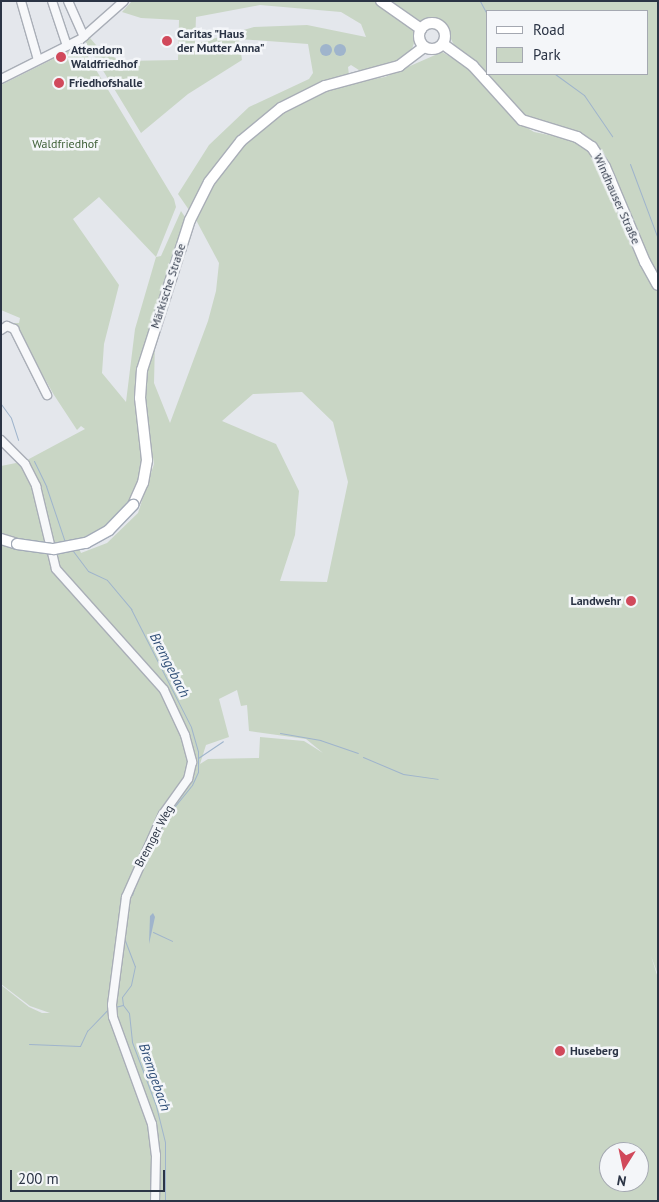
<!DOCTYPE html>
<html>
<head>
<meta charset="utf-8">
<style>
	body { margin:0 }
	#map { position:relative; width:659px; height:1202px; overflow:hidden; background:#e4e7ec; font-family:"PT Sans",sans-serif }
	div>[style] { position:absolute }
	.green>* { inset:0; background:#c9d6c5 }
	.water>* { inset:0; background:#9fb4cc }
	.round { border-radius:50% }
	.stream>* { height:1px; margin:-0.5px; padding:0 0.5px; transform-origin:0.5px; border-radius:0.5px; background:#9fb4cc }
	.roads { filter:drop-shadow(1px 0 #a9aeb7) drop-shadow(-1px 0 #a9aeb7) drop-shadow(0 1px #a9aeb7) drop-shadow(0 -1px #a9aeb7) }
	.minor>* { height:8px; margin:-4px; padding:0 4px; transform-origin:4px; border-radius:4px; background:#f7f8fa }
	.major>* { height:10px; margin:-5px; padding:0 5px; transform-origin:5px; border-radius:5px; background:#fff }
	.major>.ring { margin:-5px; padding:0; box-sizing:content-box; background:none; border:10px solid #fff; border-radius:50% }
	.bridges { filter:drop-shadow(1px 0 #a3abb8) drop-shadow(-1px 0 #a3abb8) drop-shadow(0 1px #a3abb8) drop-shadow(0 -1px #a3abb8) }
	.major-bridge>* { height:10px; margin:-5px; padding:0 5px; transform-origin:5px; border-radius:5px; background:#fff }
	.dots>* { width:14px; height:14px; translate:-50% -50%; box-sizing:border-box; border:2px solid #f4f6f9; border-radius:50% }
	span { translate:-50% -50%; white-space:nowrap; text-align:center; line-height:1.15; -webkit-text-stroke:5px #f4f6f9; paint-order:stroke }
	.poi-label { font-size:12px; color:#2b3445; font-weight:700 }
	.left { translate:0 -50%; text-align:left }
	.right { translate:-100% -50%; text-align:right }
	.park-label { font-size:12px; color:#3f6138 }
	.street-label { font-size:12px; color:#2b3445 }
	.water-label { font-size:14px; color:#34527a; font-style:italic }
	.frame { position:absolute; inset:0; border:2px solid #2b3445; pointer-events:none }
	.legend { position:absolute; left:486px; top:10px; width:162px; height:65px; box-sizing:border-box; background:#f4f6f9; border:1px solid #a4a8b1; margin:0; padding:6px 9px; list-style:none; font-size:15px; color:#2b3445 }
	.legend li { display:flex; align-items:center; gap:10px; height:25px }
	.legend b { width:25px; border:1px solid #a4a8b1 }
	.north { position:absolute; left:599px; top:1142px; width:50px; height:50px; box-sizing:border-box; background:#f4f6f9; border:1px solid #a4a8b1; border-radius:50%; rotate:190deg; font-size:14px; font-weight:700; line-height:20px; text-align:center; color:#2b3445 }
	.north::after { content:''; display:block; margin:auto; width:18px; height:22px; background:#d1495b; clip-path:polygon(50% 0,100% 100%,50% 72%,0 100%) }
	.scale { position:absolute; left:10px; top:1170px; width:155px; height:22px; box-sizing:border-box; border:2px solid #2b3445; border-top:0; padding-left:6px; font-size:15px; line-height:18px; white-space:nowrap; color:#2b3445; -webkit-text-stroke:4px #f4f6f9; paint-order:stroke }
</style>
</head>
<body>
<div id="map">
	<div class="green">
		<i style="clip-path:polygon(evenodd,132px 1px,375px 1px,415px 29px,415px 40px,412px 49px,402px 59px,362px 72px,351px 65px,348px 67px,349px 75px,274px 108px,224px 153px,189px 210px,178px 194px,209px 145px,249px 107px,309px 79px,313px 73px,308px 44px,239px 39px,242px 60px,188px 94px,141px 133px,85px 41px,90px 38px,103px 53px,123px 61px,178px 60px,179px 20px,141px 18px,122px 12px,132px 1px,260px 5px,341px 12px,361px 24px,366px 37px,307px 25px,254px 27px,195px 44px,196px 17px,260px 5px)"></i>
		<i style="clip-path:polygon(evenodd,388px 1px,658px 1px,658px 975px,651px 956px,658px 978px,658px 1201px,1px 1201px,1px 985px,29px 1007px,42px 1013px,50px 1013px,30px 1006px,1px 984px,1px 466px,16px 463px,29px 467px,29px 459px,85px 429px,81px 426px,77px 430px,54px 395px,13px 323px,19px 323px,20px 318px,1px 310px,1px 85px,81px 45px,174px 199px,176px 207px,156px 257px,161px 256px,181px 211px,187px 220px,141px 359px,142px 467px,137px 485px,130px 499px,105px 527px,76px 541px,81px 553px,107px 543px,138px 513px,154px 464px,145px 408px,144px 375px,155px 341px,154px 383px,170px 423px,208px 321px,216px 291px,219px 263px,196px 220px,201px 204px,227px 162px,259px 127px,310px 97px,349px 83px,385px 77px,442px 52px,471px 69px,514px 120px,534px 132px,564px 138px,567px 129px,542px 125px,520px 115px,508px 104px,491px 78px,454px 45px,443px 23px,436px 20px,422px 22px,388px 1px,488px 11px,648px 11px,648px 74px,488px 74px,488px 11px,388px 1px,99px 197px,156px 257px,135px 329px,126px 402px,102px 373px,104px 344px,119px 285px,73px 219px,99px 197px,388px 1px,302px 392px,333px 422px,348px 482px,327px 582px,280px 581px,295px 535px,299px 491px,276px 444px,222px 421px,253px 394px,302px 392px,388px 1px,237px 690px,241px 706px,247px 705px,249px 731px,306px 739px,323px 753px,304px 741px,260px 737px,259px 758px,208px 759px,200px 764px,206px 745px,229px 737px,219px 699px,237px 690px,388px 1px,609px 1152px,639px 1152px,639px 1182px,609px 1182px,609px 1152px)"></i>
	</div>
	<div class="water">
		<i class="round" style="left:320px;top:44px;width:12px;height:12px"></i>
		<i class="round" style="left:334px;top:44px;width:12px;height:12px"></i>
		<i style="clip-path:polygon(153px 913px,155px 917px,149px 944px,150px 916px)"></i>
	</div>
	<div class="stream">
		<i style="left:480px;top:1px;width:17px;rotate:62deg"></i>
		<i style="left:555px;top:74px;width:36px;rotate:36deg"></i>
		<i style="left:584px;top:95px;width:50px;rotate:55.7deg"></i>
		<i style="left:630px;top:164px;width:80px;rotate:69.5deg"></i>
		<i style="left:1px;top:404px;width:17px;rotate:54deg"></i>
		<i style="left:11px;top:418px;width:23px;rotate:72deg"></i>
		<i style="left:34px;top:461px;width:28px;rotate:64deg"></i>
		<i style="left:46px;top:486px;width:59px;rotate:71.3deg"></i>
		<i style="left:73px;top:551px;width:25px;rotate:53deg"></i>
		<i style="left:88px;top:571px;width:21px;rotate:25deg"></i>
		<i style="left:107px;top:580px;width:38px;rotate:50deg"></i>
		<i style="left:131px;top:609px;width:132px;rotate:63deg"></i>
		<i style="left:191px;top:727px;width:25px;rotate:74deg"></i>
		<i style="left:198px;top:751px;width:21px;rotate:90deg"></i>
		<i style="left:198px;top:772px;width:14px;rotate:115deg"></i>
		<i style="left:192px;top:785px;width:41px;rotate:129.1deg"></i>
		<i style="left:280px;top:733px;width:41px;rotate:9.9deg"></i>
		<i style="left:320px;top:740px;width:40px;rotate:18.9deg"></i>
		<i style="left:363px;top:757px;width:43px;rotate:23deg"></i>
		<i style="left:403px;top:774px;width:35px;rotate:8deg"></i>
		<i style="left:198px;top:758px;width:30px;rotate:-34deg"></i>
		<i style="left:132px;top:895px;width:9px;rotate:-72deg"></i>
		<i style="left:153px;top:932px;width:21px;rotate:25deg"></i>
		<i style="left:124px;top:938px;width:30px;rotate:69deg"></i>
		<i style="left:135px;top:966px;width:19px;rotate:102deg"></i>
		<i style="left:131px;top:985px;width:15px;rotate:127deg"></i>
		<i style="left:122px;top:997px;width:8px;rotate:83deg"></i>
		<i style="left:123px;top:1005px;width:10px;rotate:53deg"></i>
		<i style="left:129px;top:1013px;width:29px;rotate:84deg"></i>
		<i style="left:132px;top:1042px;width:68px;rotate:69.4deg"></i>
		<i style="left:156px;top:1106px;width:37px;rotate:76deg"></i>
		<i style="left:165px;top:1142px;width:59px;rotate:90deg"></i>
		<i style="left:115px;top:1007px;width:8px;rotate:-14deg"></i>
		<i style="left:29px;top:1044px;width:51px;rotate:2.2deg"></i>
		<i style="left:80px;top:1046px;width:17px;rotate:-65deg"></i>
		<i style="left:87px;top:1031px;width:30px;rotate:-46deg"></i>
	</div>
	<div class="roads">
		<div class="minor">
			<i style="left:21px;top:1px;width:61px;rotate:73.9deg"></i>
			<i style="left:52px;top:1px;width:47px;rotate:71.6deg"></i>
			<i style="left:68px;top:1px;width:39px;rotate:66deg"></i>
			<i style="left:1px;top:79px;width:89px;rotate:-26.6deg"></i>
			<i style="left:81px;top:39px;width:57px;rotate:-41.5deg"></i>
			<i style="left:1px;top:330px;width:7px;rotate:-34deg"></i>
			<i style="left:7px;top:326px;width:8px;rotate:23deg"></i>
			<i style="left:14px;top:329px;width:74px;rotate:63.4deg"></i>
			<i style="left:1px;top:440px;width:34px;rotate:45deg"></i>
			<i style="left:25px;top:464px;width:25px;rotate:63deg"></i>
			<i style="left:36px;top:486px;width:85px;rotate:76.5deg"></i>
			<i style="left:56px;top:569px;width:162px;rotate:48.2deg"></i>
			<i style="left:164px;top:690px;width:50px;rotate:65deg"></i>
			<i style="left:185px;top:735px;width:28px;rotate:75deg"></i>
			<i style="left:192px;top:762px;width:17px;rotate:103deg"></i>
			<i style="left:188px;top:779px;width:43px;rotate:125.5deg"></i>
			<i style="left:163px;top:814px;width:91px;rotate:114deg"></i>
			<i style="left:126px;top:897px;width:109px;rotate:97.4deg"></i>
			<i style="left:112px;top:1005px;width:12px;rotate:85deg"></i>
			<i style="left:113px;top:1017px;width:114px;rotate:70deg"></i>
			<i style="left:152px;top:1124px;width:31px;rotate:83deg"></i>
			<i style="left:156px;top:1155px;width:46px;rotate:91.2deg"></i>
		</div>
		<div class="major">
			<i style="left:381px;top:1px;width:49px;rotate:35deg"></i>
			<i class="ring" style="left:419px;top:23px;width:16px;height:16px"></i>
			<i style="left:443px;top:44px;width:37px;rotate:36deg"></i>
			<i style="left:473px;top:66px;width:73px;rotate:47.8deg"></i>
			<i style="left:522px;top:120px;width:58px;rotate:17.2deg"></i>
			<i style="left:577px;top:137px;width:18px;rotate:34deg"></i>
			<i style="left:592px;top:147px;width:24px;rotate:57deg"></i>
			<i style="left:605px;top:167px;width:103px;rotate:67.2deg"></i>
			<i style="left:645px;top:262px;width:26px;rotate:61deg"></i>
			<i style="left:133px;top:505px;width:24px;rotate:-66deg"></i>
			<i style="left:143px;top:483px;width:23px;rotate:-80deg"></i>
			<i style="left:147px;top:460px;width:62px;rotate:-96.4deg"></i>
			<i style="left:140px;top:398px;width:28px;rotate:-86deg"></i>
			<i style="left:142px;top:370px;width:157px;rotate:-72.3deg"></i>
			<i style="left:190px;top:220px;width:42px;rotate:-63.4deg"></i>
			<i style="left:209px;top:182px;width:52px;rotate:-52deg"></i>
			<i style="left:241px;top:141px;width:52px;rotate:-39.5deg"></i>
			<i style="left:281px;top:108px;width:49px;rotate:-26.6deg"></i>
			<i style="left:325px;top:86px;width:77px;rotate:-15.1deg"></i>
			<i style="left:399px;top:66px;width:31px;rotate:-37deg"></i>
			<i style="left:1px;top:539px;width:17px;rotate:17deg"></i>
		</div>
	</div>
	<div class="bridges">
		<div class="major-bridge">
			<i style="left:17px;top:544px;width:37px;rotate:8deg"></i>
			<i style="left:54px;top:549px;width:33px;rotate:-11deg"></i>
			<i style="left:86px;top:543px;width:26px;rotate:-29deg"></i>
			<i style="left:109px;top:530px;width:35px;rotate:-46deg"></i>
		</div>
	</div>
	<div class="dots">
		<i style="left:167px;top:41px;background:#d1495b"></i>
		<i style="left:61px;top:57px;background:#d1495b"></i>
		<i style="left:59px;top:83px;background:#d1495b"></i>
		<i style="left:631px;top:601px;background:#d1495b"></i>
		<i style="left:560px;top:1051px;background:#d1495b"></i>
	</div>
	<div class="poi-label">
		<span class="left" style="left:177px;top:41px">Caritas "Haus<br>der Mutter Anna"</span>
		<span class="left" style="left:71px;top:57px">Attendorn<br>Waldfriedhof</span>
		<span class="left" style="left:69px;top:83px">Friedhofshalle</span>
		<span class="right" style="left:621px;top:601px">Landwehr</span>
		<span class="left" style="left:570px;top:1051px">Huseberg</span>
	</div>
	<div class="park-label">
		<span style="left:65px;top:144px">Waldfriedhof</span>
	</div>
	<div class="street-label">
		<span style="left:617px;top:199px;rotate:66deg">Windhauser Straße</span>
		<span style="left:168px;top:286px;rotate:-72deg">Märkische Straße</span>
		<span style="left:154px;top:836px;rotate:-62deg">Bremger Weg</span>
	</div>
	<div class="water-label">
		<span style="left:170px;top:665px;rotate:63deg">Bremgebach</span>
		<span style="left:155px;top:1077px;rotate:71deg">Bremgebach</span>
	</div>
	<div class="frame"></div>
	<ul class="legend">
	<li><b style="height:6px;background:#fff"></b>Road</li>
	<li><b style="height:14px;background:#c9d6c5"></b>Park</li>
	</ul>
	<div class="north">N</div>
	<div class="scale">200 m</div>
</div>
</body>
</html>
